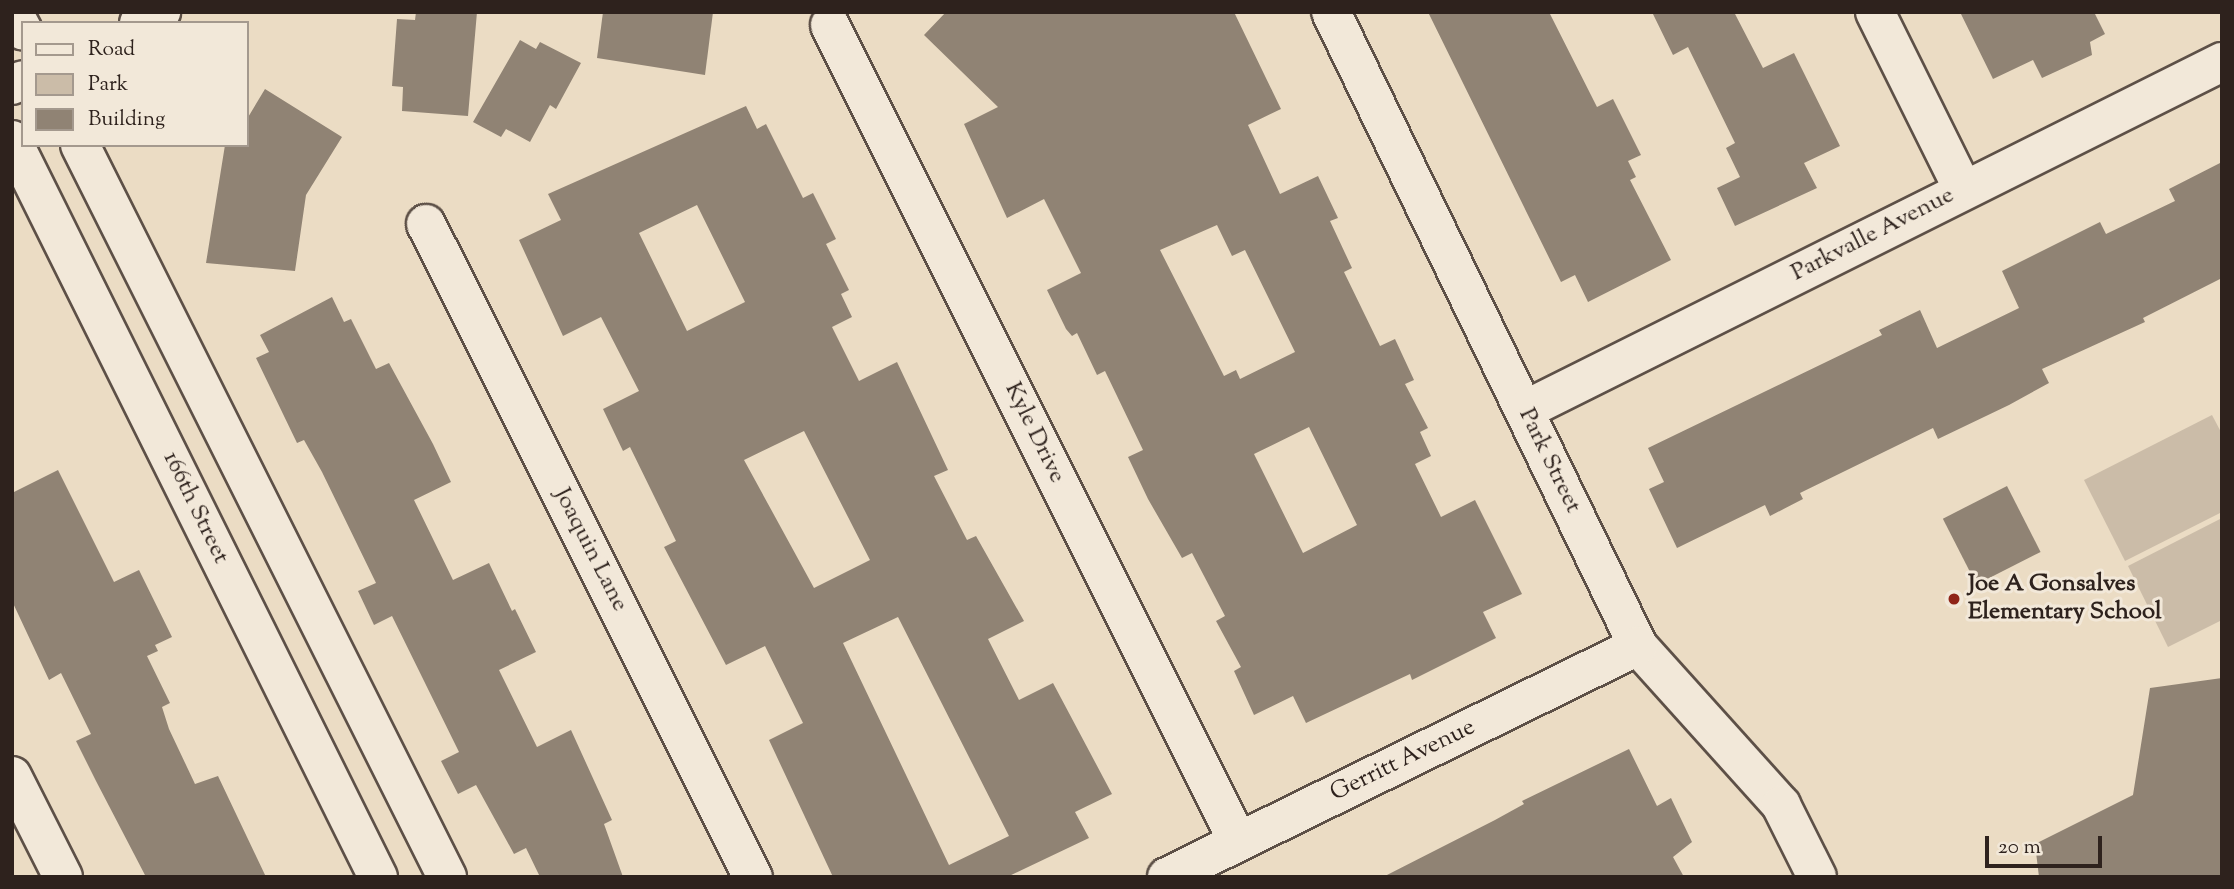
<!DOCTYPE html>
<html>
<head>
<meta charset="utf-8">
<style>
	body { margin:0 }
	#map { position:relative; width:2234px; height:889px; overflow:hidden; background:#ebdcc4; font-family:"Sorts Mill Goudy",serif }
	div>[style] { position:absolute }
	.green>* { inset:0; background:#cbbca8 }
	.building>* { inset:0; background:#908374; transform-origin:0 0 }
	.roads { filter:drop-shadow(2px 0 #5d5047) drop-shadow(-2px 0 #5d5047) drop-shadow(0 2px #5d5047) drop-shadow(0 -2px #5d5047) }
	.minor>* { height:38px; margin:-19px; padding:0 19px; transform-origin:19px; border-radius:19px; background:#f2e8d9 }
	.tertiary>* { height:38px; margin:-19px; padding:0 19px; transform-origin:19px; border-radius:19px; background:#f2e8d9 }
	.secondary>* { height:38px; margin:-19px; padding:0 19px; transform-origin:19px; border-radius:19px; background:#f2e8d9 }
	.dots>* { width:19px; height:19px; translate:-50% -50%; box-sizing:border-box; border:4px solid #f2e8d9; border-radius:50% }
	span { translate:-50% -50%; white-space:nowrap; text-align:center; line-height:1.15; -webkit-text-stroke:6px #f2e8d9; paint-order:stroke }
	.street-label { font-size:24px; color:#2e221d }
	.poi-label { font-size:24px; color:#2e221d; font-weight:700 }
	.left { translate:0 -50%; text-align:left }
	.frame { position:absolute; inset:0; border:14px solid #2e221d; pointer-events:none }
	.legend { position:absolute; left:21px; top:21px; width:228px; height:126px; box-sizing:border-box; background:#f2e8d9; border:2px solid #a4998e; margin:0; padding:9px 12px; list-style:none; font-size:21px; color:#2e221d }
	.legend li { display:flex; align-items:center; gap:14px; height:35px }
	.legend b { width:35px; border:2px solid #a4998e }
	.scale { position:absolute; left:1985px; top:836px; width:117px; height:32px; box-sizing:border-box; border:4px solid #2e221d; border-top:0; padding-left:9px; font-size:21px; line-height:24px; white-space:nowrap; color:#2e221d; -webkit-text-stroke:5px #f2e8d9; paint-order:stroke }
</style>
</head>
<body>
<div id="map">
	<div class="green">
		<i style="clip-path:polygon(2212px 415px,2222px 434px,2222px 512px,2125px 561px,2084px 480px)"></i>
		<i style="clip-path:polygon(2222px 518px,2222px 620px,2168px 647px,2128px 566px)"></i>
	</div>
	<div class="building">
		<i style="clip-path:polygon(416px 12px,477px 12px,468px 116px,402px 111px,403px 87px,392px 86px,397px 19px,415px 20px)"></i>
		<i style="clip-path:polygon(603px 12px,713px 12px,705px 75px,597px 58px)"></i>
		<i style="clip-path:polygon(evenodd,946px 12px,1234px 12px,1281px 109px,1248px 125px,1280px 194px,1318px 176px,1338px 218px,1330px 221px,1352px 268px,1344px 272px,1380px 346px,1395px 339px,1414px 380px,1405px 384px,1428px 428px,1420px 432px,1431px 456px,1415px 464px,1441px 517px,1475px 500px,1522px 594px,1483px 612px,1496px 638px,1412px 680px,1410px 674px,1306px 723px,1293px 696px,1254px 715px,1234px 671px,1241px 667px,1216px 621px,1225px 616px,1192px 553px,1182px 558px,1148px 499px,1128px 457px,1143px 450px,1105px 371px,1097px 375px,1077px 333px,1072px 336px,1066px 329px,1047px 290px,1081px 273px,1044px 199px,1007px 218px,964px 124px,998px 107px,924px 35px,946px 12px,1217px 225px,1232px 256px,1245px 250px,1295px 352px,1240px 379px,1236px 370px,1224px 376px,1160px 250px,1217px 225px,946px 12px,1309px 427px,1357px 525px,1303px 553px,1254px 454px,1309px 427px)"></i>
		<i style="clip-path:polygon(1428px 12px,1549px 12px,1597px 107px,1613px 99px,1641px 155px,1628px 161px,1636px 177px,1630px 180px,1671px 260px,1588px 302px,1575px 275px,1561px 282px)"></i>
		<i style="clip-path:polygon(1652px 12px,1734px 12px,1763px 68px,1794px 53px,1840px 146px,1804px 163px,1817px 188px,1735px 226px,1717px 188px,1740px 177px,1726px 148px,1735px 143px,1688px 47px,1673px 55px)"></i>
		<i style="clip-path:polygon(1960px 12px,2094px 12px,2105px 34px,2090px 42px,2092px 55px,2042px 78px,2033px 60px,1993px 79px)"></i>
		<i style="clip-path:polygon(520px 40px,536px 49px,540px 42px,581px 63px,556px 109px,550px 105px,530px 142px,506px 129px,501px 137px,473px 122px)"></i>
		<i style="clip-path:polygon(265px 89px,342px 137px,306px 195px,295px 271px,206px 263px,225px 145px,247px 145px,247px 119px)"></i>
		<i style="clip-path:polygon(evenodd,746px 106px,757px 129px,766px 124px,803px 198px,813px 193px,836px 239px,826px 244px,849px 290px,841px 294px,852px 317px,832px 327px,859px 381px,897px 362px,948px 470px,934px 476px,967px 540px,976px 536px,1024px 621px,988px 639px,1019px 700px,1053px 683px,1112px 794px,1075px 812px,1089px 838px,1007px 877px,833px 877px,769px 740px,803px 723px,765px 646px,726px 665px,664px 547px,676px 541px,630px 447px,623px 451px,603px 409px,639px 391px,601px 317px,563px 336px,519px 240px,561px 220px,548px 194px,746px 106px,697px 205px,745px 302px,687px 331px,639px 233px,697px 205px,746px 106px,804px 431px,870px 560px,814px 588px,744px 460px,804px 431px,746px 106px,898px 617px,1009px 836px,949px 865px,843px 643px,898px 617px)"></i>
		<i style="clip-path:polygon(2222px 162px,2222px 278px,2143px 318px,2145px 322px,2042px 369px,2049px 383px,2009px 405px,1938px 439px,1933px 428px,1800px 493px,1803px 499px,1770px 516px,1765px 505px,1677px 548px,1649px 489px,1664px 482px,1648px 448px,1882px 335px,1879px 330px,1920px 310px,1937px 348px,2019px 308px,2002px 271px,2100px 222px,2106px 234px,2175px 201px,2169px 189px)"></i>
		<i style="clip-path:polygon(332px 297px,344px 322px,351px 319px,376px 369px,389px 363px,433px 444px,451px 482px,414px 500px,453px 580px,489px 563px,512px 611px,515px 609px,536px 652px,499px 670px,537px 747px,571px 730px,612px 820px,604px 824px,623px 877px,540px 877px,526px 848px,514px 854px,476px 785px,458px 794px,441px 761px,459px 752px,392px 616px,374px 625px,358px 591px,376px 583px,322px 472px,304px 440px,297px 443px,256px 358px,269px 352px,260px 335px)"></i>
		<i style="clip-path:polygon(58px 470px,114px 582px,139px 570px,172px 637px,155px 645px,158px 651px,147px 656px,170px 703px,162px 707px,169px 729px,195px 784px,218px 776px,266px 877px,146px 877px,96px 781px,76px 741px,91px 734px,61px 673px,49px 680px,12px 601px,12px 493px)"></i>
		<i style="left:2007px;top:486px;width:74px;height:72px;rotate:63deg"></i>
		<i style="clip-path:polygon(2222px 678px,2222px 877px,2039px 877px,2035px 844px,2133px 795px,2150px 688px)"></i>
		<i style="clip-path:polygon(1629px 749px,1657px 806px,1671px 798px,1692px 842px,1673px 857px,1684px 877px,1383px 877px,1495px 820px,1524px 804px,1522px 801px)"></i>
	</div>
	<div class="roads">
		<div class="minor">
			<i style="left:13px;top:12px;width:21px;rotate:62deg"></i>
			<i style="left:1331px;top:12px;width:704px;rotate:64.16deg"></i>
			<i style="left:1638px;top:646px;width:214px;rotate:48deg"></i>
			<i style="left:1781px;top:805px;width:80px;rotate:63.4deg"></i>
			<i style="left:1875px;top:12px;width:198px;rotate:63.6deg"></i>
			<i style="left:830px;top:25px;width:913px;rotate:63.46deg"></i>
			<i style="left:426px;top:224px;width:730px;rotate:63.4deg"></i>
			<i style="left:1525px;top:410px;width:779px;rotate:-26.53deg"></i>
			<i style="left:12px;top:776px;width:113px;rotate:63.2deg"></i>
			<i style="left:1167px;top:877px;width:525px;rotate:-26.13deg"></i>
		</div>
		<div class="tertiary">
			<i style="left:12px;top:140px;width:823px;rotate:63.59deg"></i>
			<i style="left:80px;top:145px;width:819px;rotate:63.37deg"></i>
		</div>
		<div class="secondary">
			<i style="left:139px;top:23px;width:25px;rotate:-27deg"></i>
			<i style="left:12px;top:85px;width:12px;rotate:-24deg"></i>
		</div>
	</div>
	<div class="dots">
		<i style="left:1954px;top:599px;background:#8f2418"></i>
	</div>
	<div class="street-label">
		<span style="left:1873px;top:235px;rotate:-27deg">Parkvalle Avenue</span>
		<span style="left:1034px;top:433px;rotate:64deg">Kyle Drive</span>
		<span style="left:1549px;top:461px;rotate:64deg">Park Street</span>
		<span style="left:195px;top:508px;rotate:64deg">166th Street</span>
		<span style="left:590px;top:550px;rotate:63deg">Joaquin Lane</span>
		<span style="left:1403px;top:761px;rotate:-26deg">Gerritt Avenue</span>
	</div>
	<div class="poi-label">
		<span class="left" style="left:1968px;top:599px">Joe A Gonsalves<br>Elementary School</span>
	</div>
	<div class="frame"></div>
	<ul class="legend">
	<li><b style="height:9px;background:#f2e8d9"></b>Road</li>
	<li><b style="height:19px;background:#cbbca8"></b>Park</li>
	<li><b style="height:19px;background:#908374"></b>Building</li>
	</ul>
	<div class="scale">20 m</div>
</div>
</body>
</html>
